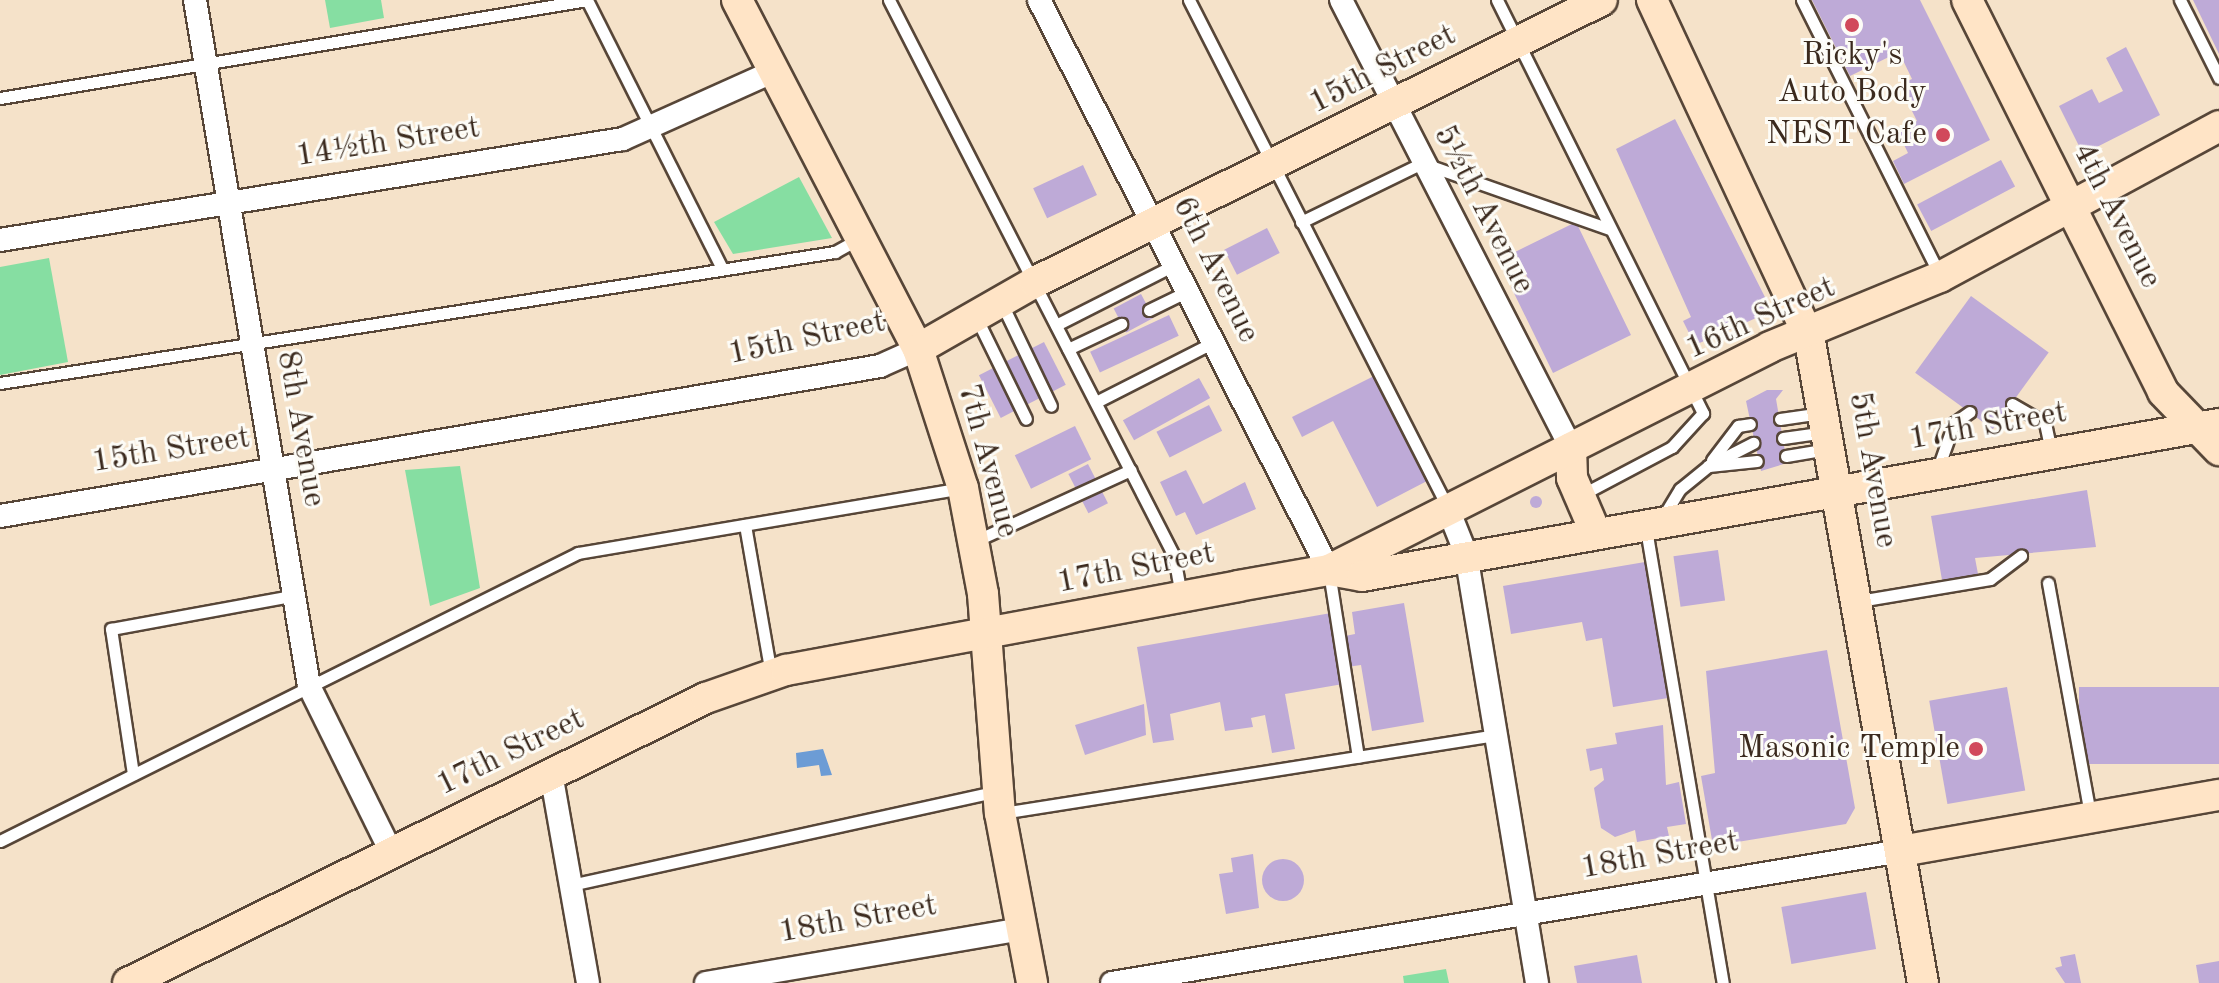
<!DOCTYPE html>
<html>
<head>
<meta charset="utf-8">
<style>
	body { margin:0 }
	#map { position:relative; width:2219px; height:983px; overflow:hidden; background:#f5e2c9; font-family:"Old Standard TT",serif }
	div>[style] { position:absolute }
	.green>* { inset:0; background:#86dea2 }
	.water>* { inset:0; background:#6c9cd5 }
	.building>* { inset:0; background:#beaad7; transform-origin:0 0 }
	.round { border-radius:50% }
	.roads { filter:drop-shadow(2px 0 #574638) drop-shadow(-2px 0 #574638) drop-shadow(0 2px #574638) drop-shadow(0 -2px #574638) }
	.lane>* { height:11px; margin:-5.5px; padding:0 5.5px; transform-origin:5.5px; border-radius:5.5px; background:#fff }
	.street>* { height:22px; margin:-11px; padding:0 11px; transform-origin:11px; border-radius:11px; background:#fff }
	.secondary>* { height:30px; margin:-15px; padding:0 15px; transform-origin:15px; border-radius:15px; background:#ffe4c6 }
	.dots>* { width:22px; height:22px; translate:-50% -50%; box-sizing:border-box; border:4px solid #fdfcf7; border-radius:50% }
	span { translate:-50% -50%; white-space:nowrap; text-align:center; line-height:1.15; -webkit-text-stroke:6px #fdfcf7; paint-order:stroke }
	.poi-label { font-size:32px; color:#3b2a1e }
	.right { translate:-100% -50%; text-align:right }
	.street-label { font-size:32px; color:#3b2a1e }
</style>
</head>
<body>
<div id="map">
	<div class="green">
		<i style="clip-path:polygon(325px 0,381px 0,384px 18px,330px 28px)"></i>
		<i style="clip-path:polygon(799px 177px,832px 238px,733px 254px,714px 222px)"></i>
		<i style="clip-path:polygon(49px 258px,68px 362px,0 375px,0 267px)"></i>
		<i style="clip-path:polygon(460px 466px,480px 588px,430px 606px,405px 470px)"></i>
		<i style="clip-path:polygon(1446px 969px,1449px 983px,1404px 983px,1403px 976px)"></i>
	</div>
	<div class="water">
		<i style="clip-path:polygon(823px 749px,832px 775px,821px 776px,819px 765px,797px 768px,796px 753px)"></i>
	</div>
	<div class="building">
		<i style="clip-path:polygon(1812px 0,1920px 0,1990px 140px,1904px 184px,1893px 161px,1908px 153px,1897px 130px,1917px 121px,1899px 85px,1912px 79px,1899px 52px,1850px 76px)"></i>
		<i style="clip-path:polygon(2193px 0,2219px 0,2219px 54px)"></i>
		<i style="clip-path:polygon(2126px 47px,2160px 115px,2083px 154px,2059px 106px,2092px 89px,2099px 103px,2123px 91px,2106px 58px)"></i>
		<i style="clip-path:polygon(1675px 119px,1772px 311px,1695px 345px,1683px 321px,1691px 317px,1616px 149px)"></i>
		<i style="left:2001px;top:160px;width:30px;height:95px;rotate:62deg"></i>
		<i style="left:1083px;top:165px;width:33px;height:55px;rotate:65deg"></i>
		<i style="clip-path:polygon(1576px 222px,1631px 335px,1553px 373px,1511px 287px,1528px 279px,1515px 252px)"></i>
		<i style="left:1267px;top:228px;width:28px;height:48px;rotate:63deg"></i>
		<i style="left:1141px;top:294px;width:27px;height:31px;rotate:62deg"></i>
		<i style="left:1971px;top:296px;width:96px;height:95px;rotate:36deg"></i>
		<i style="left:1169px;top:315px;width:23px;height:87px;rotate:65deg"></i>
		<i style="left:1044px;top:342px;width:48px;height:73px;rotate:63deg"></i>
		<i style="clip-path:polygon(1374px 376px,1427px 481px,1377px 507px,1333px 421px,1302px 437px,1292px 417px)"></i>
		<i style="left:1199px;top:378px;width:23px;height:87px;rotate:61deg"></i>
		<i style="clip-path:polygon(1767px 390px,1783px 390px,1776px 399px,1787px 463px,1761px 471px,1746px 401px)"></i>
		<i style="left:1209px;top:405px;width:29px;height:59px;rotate:63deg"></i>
		<i style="left:1075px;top:426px;width:37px;height:67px;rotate:64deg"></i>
		<i style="left:1088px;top:464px;width:44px;height:22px;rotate:63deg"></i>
		<i style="clip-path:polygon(1186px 470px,1203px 504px,1245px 482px,1256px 509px,1196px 535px,1185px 512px,1176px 516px,1160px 482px)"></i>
		<i style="clip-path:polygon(2087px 490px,2096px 547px,1975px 558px,1978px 574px,1942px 580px,1931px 516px)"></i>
		<i class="round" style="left:1530px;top:496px;width:12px;height:12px"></i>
		<i style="left:1718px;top:550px;width:51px;height:45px;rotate:82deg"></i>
		<i style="clip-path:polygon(1645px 562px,1668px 698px,1613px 707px,1602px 638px,1586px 641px,1582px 622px,1511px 634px,1503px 586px)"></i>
		<i style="clip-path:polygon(1404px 603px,1424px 722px,1372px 731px,1361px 665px,1340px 668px,1343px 684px,1285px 694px,1295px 749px,1272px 753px,1265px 715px,1251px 718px,1253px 727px,1225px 731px,1220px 702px,1170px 714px,1174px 740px,1153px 743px,1137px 647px,1331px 613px,1335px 638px,1355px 634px,1352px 612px)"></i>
		<i style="clip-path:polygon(1827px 650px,1855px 808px,1846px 824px,1713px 846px,1701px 776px,1715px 773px,1706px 671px)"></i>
		<i style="left:2007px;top:687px;width:105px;height:79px;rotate:80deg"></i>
		<i style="left:2219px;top:687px;width:77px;height:140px;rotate:90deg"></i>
		<i style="clip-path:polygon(1144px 704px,1146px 735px,1085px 755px,1075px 725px)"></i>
		<i style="clip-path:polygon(1663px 725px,1666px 785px,1679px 782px,1686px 824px,1667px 827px,1669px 836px,1637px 842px,1635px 830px,1615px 837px,1601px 828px,1594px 788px,1604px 780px,1602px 768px,1590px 771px,1586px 749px,1617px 744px,1615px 733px)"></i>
		<i style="clip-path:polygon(1253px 854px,1259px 908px,1226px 914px,1219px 874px,1233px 872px,1231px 858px)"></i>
		<i class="round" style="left:1262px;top:859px;width:42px;height:42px"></i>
		<i style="left:1866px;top:892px;width:58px;height:86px;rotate:80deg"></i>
		<i style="clip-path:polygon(2075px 954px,2081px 983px,2065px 983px,2055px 968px,2062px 966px,2060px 957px)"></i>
		<i style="clip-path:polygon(1637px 955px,1642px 983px,1577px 983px,1574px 966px)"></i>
		<i style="clip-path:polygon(2219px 961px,2219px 983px,2199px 983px,2196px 965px)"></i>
	</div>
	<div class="roads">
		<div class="lane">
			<i style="left:587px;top:0;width:301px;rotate:63.3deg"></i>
			<i style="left:889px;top:0;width:625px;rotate:62.86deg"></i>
			<i style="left:1174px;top:556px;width:39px;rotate:80deg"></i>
			<i style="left:1189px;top:0;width:570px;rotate:62.99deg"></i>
			<i style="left:1497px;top:0;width:462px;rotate:63.5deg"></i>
			<i style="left:1703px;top:413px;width:46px;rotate:132.4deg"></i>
			<i style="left:1672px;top:447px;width:103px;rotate:152.2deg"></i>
			<i style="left:1802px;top:0;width:309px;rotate:63.4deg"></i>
			<i style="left:2180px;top:0;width:87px;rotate:63.4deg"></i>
			<i style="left:0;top:98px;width:595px;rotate:-9.48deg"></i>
			<i style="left:1301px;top:222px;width:135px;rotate:-26deg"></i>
			<i style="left:1422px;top:163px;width:198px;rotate:19.4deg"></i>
			<i style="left:1001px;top:302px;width:115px;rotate:64.3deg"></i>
			<i style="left:1149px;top:310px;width:43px;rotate:-26deg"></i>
			<i style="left:977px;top:319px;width:111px;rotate:63.9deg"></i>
			<i style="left:1056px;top:325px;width:135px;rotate:-26.9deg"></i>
			<i style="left:1068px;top:349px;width:59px;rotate:-25.3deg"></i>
			<i style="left:0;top:383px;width:845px;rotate:-8.92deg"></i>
			<i style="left:835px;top:252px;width:29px;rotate:-29deg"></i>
			<i style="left:1096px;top:402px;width:132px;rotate:-27deg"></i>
			<i style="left:2012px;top:404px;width:38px;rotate:30deg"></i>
			<i style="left:2045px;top:423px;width:29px;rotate:78deg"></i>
			<i style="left:1780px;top:419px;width:41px;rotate:-8.3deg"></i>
			<i style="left:1783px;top:438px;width:42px;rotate:-8.1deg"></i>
			<i style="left:1786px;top:456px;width:43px;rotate:-9.5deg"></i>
			<i style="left:1712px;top:460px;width:43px;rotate:-52.6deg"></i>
			<i style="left:1738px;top:426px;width:12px;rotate:-9deg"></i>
			<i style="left:1709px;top:466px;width:48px;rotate:-5.9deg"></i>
			<i style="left:1937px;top:471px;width:51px;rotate:-70.5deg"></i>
			<i style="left:1954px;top:423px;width:19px;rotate:-35deg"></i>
			<i style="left:1663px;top:517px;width:33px;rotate:-59deg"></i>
			<i style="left:1680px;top:489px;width:36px;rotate:-39deg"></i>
			<i style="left:1708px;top:466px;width:51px;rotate:-27.1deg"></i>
			<i style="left:745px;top:525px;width:151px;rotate:80.1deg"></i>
			<i style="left:1646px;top:529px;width:460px;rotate:80.4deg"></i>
			<i style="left:975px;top:541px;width:171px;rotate:-24.5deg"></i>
			<i style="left:1329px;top:572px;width:187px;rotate:81.1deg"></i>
			<i style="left:2048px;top:583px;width:235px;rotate:79.7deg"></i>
			<i style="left:1859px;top:601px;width:133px;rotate:-9.5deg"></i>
			<i style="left:1990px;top:579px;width:39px;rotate:-37deg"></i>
			<i style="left:133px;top:774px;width:147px;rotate:-98.6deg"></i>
			<i style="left:111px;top:629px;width:188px;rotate:-10.4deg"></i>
			<i style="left:1002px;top:813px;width:500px;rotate:-8.97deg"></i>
			<i style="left:0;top:841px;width:646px;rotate:-26.49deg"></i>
			<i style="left:578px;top:553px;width:389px;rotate:-9.6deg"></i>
			<i style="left:571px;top:885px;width:436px;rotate:-12.4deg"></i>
		</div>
		<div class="street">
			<i style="left:195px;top:0;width:695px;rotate:80.56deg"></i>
			<i style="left:309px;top:686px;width:185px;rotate:63.7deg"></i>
			<i style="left:1039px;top:0;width:640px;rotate:63.03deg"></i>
			<i style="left:1341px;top:0;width:504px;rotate:62.82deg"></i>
			<i style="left:0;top:240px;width:631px;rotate:-9.21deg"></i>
			<i style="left:623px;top:139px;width:166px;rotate:-24.2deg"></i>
			<i style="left:1448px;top:509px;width:48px;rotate:68.2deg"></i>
			<i style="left:1466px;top:554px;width:435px;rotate:80.6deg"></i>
			<i style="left:0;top:516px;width:893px;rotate:-9.67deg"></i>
			<i style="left:880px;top:366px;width:42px;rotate:-24.1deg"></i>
			<i style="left:551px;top:773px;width:213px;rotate:80deg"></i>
			<i style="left:706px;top:983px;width:322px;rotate:-9.7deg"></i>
			<i style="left:1112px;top:983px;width:800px;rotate:-9.5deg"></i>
		</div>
		<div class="secondary">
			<i style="left:737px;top:0;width:393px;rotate:62.6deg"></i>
			<i style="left:918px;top:349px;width:146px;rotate:72.1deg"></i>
			<i style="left:963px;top:488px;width:108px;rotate:79.3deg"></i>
			<i style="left:983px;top:594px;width:220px;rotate:85.6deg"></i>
			<i style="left:1000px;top:813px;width:173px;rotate:79.3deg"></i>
			<i style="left:1652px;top:0;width:371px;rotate:65deg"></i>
			<i style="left:1809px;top:336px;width:657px;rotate:80.01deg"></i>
			<i style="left:1967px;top:0;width:438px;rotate:63.4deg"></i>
			<i style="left:2163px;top:392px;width:81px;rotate:46deg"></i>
			<i style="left:918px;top:349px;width:135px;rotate:-29.8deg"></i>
			<i style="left:1035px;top:282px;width:633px;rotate:-26.44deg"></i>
			<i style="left:1571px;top:448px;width:30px;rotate:88deg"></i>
			<i style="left:1572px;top:478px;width:56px;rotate:66.7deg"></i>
			<i style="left:1329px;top:570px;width:494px;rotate:-26.8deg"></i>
			<i style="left:1770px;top:347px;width:184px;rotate:-22.4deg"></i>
			<i style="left:1940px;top:277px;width:317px;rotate:-28.4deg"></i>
			<i style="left:1901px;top:851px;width:323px;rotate:-10deg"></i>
			<i style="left:128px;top:983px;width:644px;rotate:-26.25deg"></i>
			<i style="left:706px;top:698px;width:85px;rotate:-19.3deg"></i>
			<i style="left:786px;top:670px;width:460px;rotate:-10.5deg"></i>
			<i style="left:1238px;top:586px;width:92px;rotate:-10deg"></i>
			<i style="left:1329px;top:570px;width:34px;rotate:10deg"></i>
			<i style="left:1362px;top:576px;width:870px;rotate:-10.06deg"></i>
		</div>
	</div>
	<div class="dots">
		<i style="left:1852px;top:25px;background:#d1495b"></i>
		<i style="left:1943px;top:135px;background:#d1495b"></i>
		<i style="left:1976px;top:749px;background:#d1495b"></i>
	</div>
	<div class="poi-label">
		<span style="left:1852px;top:75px">Ricky's<br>Auto Body</span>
		<span class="right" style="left:1927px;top:135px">NEST Cafe</span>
		<span class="right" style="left:1960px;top:749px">Masonic Temple</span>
	</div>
	<div class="street-label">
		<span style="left:1383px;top:70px;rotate:-27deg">15th Street</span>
		<span style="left:388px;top:143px;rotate:-9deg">14½th Street</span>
		<span style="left:1483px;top:210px;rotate:63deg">5½th Avenue</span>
		<span style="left:2116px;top:216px;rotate:63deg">4th Avenue</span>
		<span style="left:1215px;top:270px;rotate:64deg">6th Avenue</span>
		<span style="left:1761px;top:319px;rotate:-24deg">16th Street</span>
		<span style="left:807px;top:339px;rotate:-12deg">15th Street</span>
		<span style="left:1988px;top:427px;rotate:-10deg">17th Street</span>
		<span style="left:300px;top:429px;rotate:80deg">8th Avenue</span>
		<span style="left:171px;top:451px;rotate:-9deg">15th Street</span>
		<span style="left:987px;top:461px;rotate:75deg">7th Avenue</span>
		<span style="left:1872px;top:470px;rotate:80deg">5th Avenue</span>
		<span style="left:1136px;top:569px;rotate:-11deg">17th Street</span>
		<span style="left:511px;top:753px;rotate:-26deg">17th Street</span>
		<span style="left:1660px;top:856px;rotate:-10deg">18th Street</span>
		<span style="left:858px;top:920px;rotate:-10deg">18th Street</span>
	</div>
</div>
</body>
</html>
